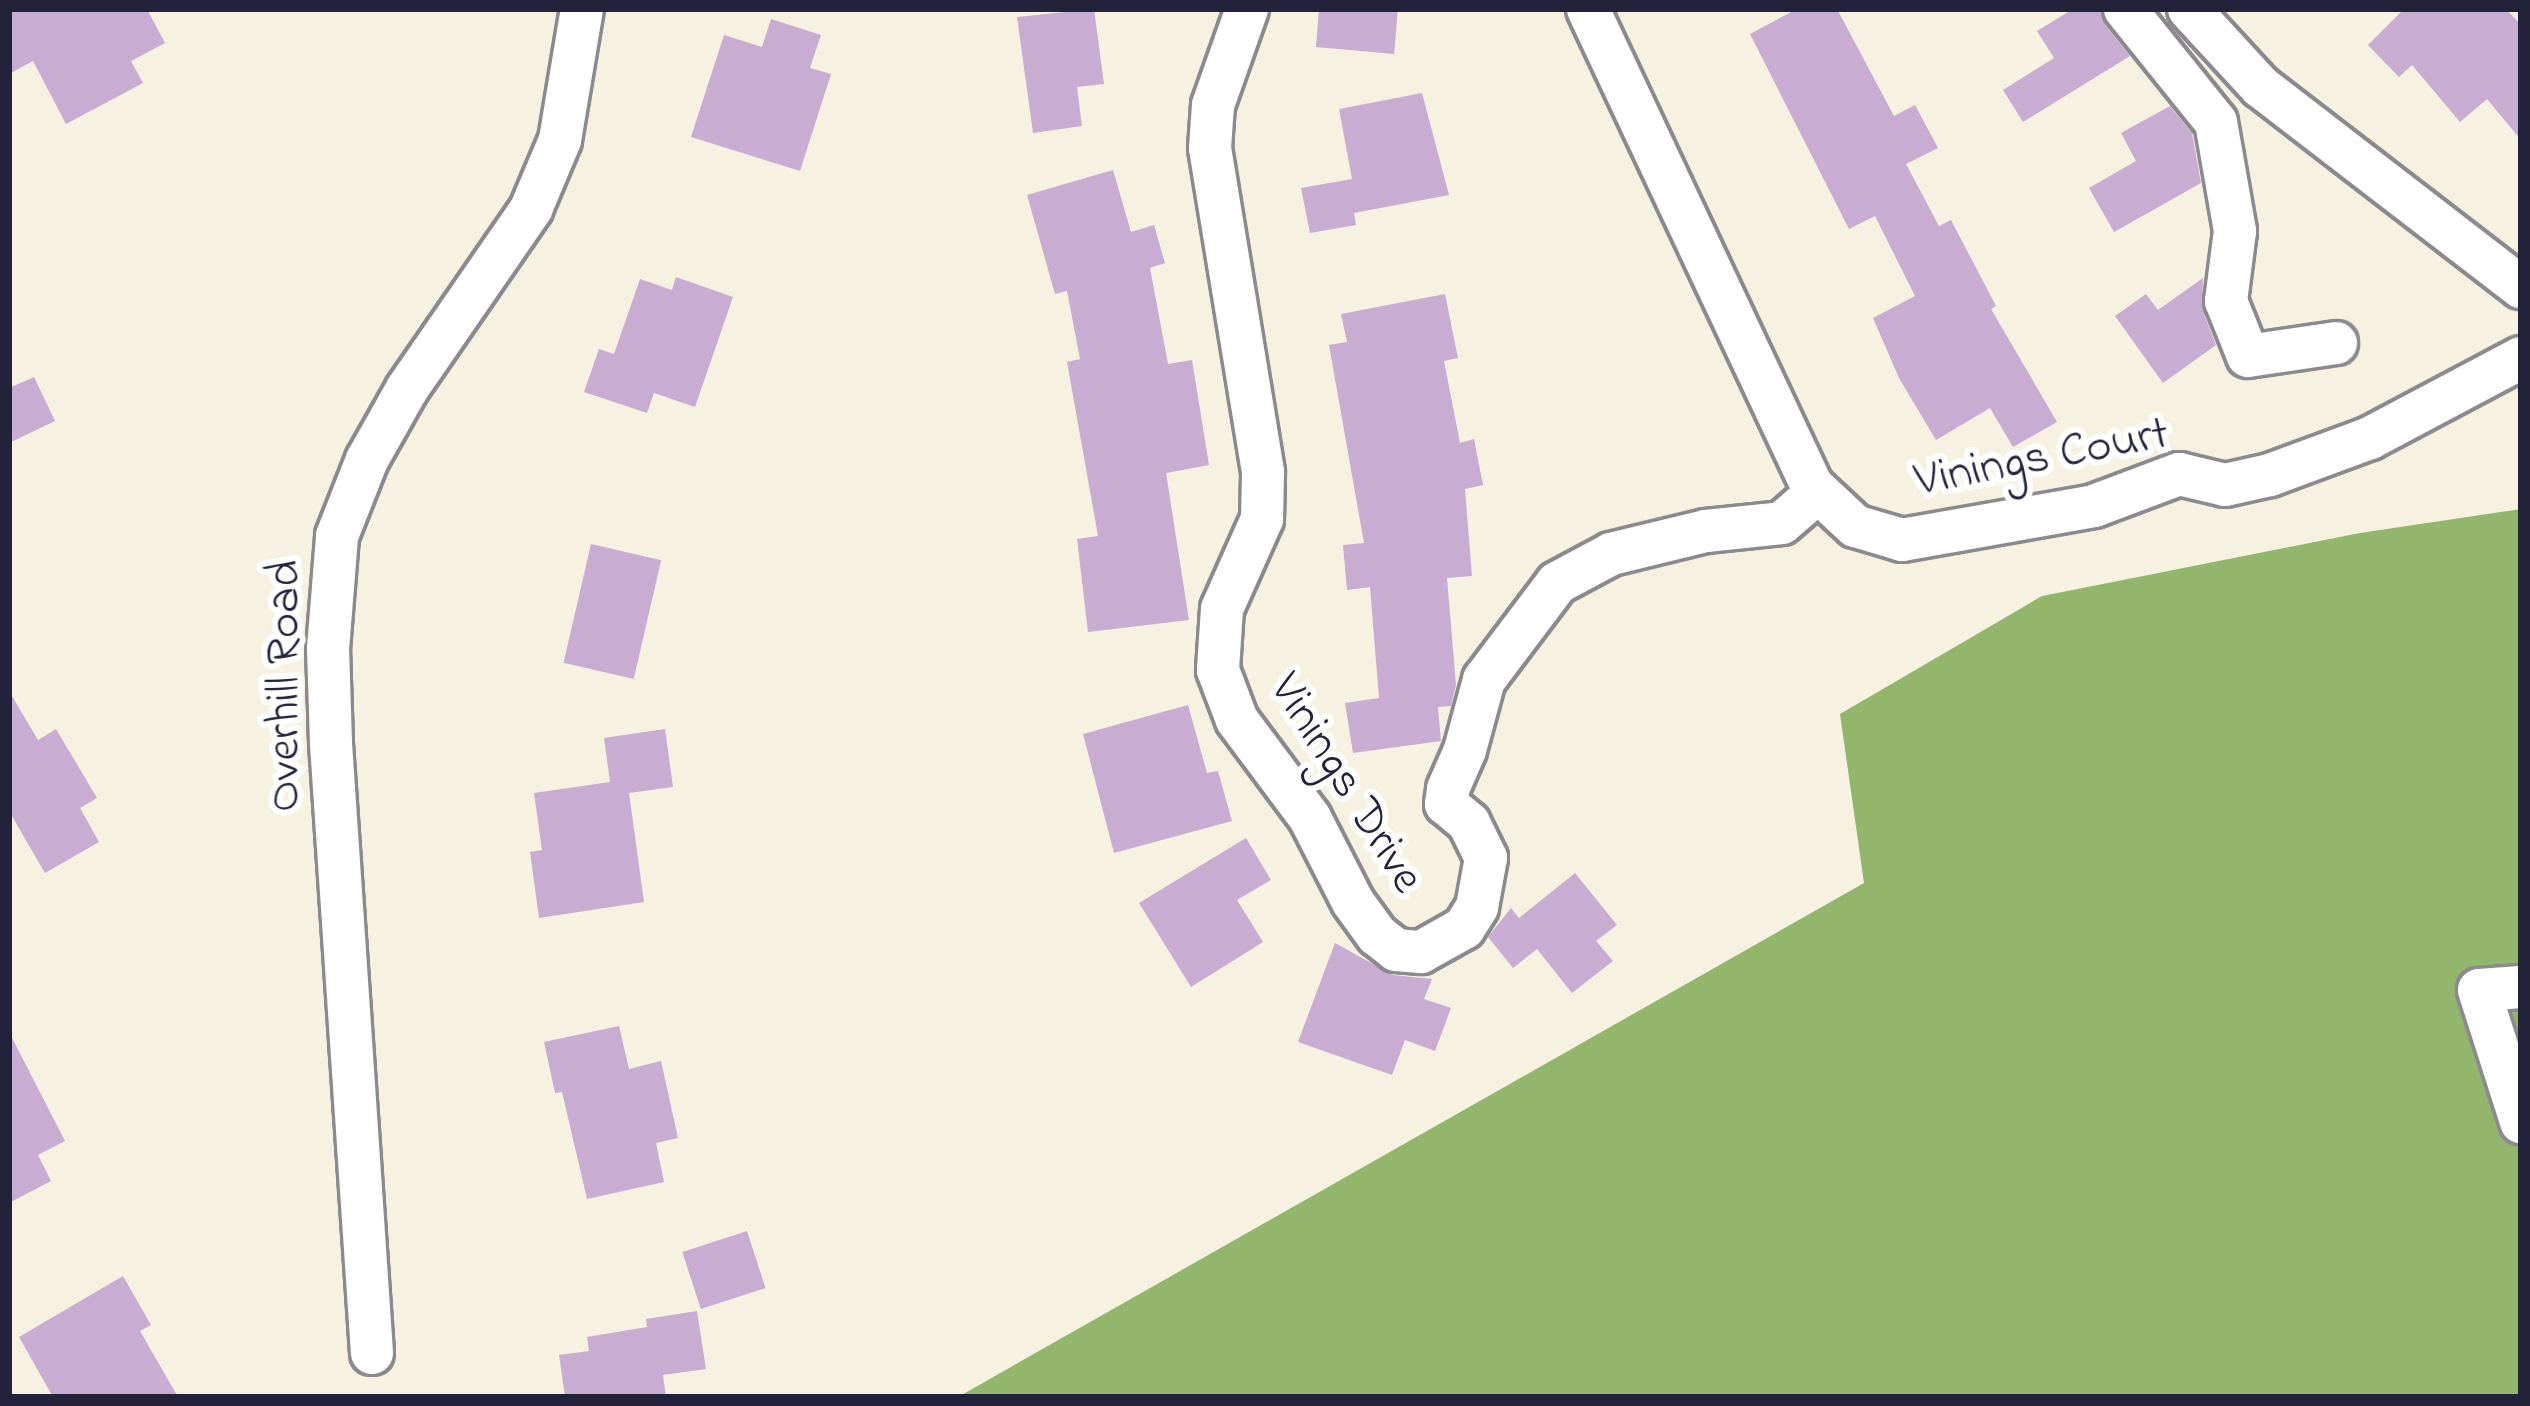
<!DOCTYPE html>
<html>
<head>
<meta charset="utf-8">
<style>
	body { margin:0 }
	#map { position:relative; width:2530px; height:1406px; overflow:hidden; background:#f6f1e1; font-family:"Indie Flower",sans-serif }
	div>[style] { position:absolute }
	.forest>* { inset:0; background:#92b66c }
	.building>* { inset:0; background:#c8acd2; transform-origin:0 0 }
	.roads { filter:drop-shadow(3px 0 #8c8a8e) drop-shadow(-3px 0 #8c8a8e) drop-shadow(0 3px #8c8a8e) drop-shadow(0 -3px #8c8a8e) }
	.minor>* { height:42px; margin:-21px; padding:0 21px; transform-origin:21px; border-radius:21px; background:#fff }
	span { translate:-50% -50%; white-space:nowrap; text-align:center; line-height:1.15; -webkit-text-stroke:12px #fff; paint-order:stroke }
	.street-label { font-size:48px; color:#22223b }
	.frame { position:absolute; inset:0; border:12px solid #22223b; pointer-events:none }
</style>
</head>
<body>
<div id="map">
	<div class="forest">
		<i style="clip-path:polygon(2521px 509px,2521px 1397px,958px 1397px,1864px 883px,1840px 714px,2042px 596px,2360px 533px)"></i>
	</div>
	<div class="building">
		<i style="clip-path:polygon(9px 9px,147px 9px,165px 43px,131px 61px,143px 83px,66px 124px,33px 61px,9px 74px)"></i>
		<i style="clip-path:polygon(1094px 9px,1104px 84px,1077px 87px,1082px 126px,1033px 133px,1017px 17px)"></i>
		<i style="clip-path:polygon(1319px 9px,1398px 9px,1394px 54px,1316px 47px)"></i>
		<i style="clip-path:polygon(1797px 9px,1837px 9px,1894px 116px,1915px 105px,1938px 148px,1906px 164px,1939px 226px,1951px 220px,1996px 306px,1991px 309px,2057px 422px,2013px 447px,1990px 408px,1936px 440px,1899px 378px,1873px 318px,1915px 296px,1875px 216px,1849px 229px,1750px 34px)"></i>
		<i style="clip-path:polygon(2073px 9px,2100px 9px,2105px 25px,2130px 56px,2023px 122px,2003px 90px,2054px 58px,2037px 31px)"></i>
		<i style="clip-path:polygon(2404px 9px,2506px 9px,2521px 25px,2521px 140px,2487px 99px,2460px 122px,2412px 65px,2399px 77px,2368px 45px)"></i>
		<i style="clip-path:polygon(771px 19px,821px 35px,810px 68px,831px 74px,800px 171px,691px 137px,724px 35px,762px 47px)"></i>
		<i style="clip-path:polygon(1422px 93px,1449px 195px,1354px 213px,1356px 225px,1310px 233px,1301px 188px,1352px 179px,1339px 109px)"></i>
		<i style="clip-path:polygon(2170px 106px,2192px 133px,2201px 183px,2114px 232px,2089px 188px,2136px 161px,2121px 133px)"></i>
		<i style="clip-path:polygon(1113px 170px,1131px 232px,1154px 225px,1165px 263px,1150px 268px,1168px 364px,1192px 360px,1209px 465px,1166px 473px,1189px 620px,1088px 632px,1077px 539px,1098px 536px,1067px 362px,1080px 359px,1067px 291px,1055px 294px,1027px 195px)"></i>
		<i style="clip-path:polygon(676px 277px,733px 297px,695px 407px,654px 393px,647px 413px,584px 392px,599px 349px,614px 354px,640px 279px,672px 290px)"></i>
		<i style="clip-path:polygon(2203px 278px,2202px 309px,2216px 345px,2163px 383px,2115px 316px,2146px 294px,2158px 310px)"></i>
		<i style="clip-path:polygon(1445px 294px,1458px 358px,1444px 361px,1460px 443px,1474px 439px,1483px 485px,1465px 489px,1472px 576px,1447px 578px,1456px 685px,1451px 706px,1438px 707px,1441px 741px,1353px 753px,1345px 703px,1379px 698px,1370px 587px,1347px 590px,1343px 545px,1364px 543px,1329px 345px,1347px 342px,1341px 314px)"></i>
		<i style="clip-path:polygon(34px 377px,55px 421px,9px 443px,9px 388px)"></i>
		<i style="left:591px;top:544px;width:72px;height:122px;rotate:13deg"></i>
		<i style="clip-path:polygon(9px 691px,38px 740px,56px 729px,97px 798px,80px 808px,99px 842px,45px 873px,9px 811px)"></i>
		<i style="clip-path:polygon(1188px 705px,1207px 773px,1218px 771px,1232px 821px,1114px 853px,1083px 734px)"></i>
		<i style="clip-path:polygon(665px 729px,673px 787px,629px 793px,644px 902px,539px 918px,530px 852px,542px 850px,534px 793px,610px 782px,604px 738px)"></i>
		<i style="clip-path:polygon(1246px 838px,1271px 880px,1237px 900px,1263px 942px,1191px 987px,1139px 903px)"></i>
		<i style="clip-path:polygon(1575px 873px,1617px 925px,1596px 941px,1613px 961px,1572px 993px,1537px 949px,1513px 968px,1488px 937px,1511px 908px,1519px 918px)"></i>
		<i style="clip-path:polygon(1335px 943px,1393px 975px,1432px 979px,1424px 999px,1451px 1008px,1435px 1051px,1405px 1040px,1392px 1075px,1298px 1042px)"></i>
		<i style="clip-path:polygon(619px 1026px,629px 1069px,661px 1061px,678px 1138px,656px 1143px,664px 1182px,587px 1199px,562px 1092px,555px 1093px,544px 1042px)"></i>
		<i style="clip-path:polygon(9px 1032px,65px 1141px,38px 1155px,51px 1181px,9px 1203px)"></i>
		<i style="left:747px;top:1231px;width:60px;height:68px;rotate:72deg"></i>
		<i style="clip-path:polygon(123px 1276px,151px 1325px,140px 1331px,178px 1397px,53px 1397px,19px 1337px)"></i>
		<i style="clip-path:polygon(697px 1311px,706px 1369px,663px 1375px,666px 1397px,565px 1397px,559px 1355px,589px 1351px,587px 1337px,647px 1327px,646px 1319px)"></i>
	</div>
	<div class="roads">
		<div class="minor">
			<i style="left:1247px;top:9px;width:102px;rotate:109.5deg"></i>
			<i style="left:1213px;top:105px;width:43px;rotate:94deg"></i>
			<i style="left:1210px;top:148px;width:329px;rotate:80.7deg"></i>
			<i style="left:1263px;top:473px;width:46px;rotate:91.2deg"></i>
			<i style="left:1262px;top:519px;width:98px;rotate:114deg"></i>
			<i style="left:1222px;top:609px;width:61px;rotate:93.8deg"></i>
			<i style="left:1218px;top:670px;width:53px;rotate:69.2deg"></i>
			<i style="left:1237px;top:720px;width:122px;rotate:53.3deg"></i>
			<i style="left:1310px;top:818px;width:94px;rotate:62.9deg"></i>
			<i style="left:1353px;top:902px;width:41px;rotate:54deg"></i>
			<i style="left:1377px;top:935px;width:24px;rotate:38deg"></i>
			<i style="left:1396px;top:950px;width:25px;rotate:5deg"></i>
			<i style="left:1421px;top:952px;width:49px;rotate:-29.2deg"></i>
			<i style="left:1464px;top:928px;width:25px;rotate:-58deg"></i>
			<i style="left:1477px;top:907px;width:50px;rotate:-79.6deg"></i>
			<i style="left:1486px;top:858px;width:39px;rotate:-116deg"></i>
			<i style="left:1469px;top:823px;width:30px;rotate:-140deg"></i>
			<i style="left:1446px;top:804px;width:15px;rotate:-82deg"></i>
			<i style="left:1448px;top:789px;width:43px;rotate:-66.4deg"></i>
			<i style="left:1465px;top:750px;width:73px;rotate:-74.8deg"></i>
			<i style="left:1484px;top:680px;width:121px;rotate:-53deg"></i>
			<i style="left:1557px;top:583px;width:61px;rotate:-28.2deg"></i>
			<i style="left:1611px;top:554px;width:98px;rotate:-13.6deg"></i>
			<i style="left:1706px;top:531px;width:76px;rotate:-6deg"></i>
			<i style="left:1782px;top:523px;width:37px;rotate:-41deg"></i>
			<i style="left:1810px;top:499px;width:13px;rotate:-81deg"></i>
			<i style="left:1588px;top:9px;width:527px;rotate:64.85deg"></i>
			<i style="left:1812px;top:486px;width:59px;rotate:42.9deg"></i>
			<i style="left:1855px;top:526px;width:49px;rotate:16.6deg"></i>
			<i style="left:1902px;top:540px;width:195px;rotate:-10deg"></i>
			<i style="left:2094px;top:506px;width:91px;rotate:-20.6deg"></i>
			<i style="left:2179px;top:474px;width:47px;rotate:13.4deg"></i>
			<i style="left:2225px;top:485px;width:46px;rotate:-12.5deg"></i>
			<i style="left:2270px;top:475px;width:107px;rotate:-20.3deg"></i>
			<i style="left:2370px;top:438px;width:171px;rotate:-27.9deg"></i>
			<i style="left:2125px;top:9px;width:145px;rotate:51.2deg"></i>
			<i style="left:2216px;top:122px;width:111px;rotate:80.1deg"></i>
			<i style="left:2235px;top:231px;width:71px;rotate:97.3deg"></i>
			<i style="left:2226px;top:301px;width:59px;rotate:68.2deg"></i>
			<i style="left:2248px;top:356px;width:89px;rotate:-8.4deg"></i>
			<i style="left:2189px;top:9px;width:106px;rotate:47.3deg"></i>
			<i style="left:2261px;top:87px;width:328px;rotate:37.6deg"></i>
			<i style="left:2521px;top:987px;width:42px;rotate:175.9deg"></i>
			<i style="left:2479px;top:990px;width:139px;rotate:72.3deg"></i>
			<i style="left:372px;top:1353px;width:611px;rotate:-93.85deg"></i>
			<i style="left:331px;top:743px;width:94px;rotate:-91.8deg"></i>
			<i style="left:328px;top:649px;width:113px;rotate:-85.4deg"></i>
			<i style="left:337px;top:536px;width:82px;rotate:-68.5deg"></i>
			<i style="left:367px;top:460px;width:81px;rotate:-60.6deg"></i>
			<i style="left:407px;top:389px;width:219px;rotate:-55.4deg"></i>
			<i style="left:531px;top:209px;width:75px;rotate:-67.2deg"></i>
			<i style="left:560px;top:140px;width:133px;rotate:-80.5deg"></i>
		</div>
	</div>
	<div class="street-label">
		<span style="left:2042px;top:459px;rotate:-11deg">Vinings Court</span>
		<span style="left:286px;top:686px;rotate:-90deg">Overhill Road</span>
		<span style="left:1345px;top:784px;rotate:58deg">Vinings Drive</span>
	</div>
	<div class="frame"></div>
</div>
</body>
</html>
